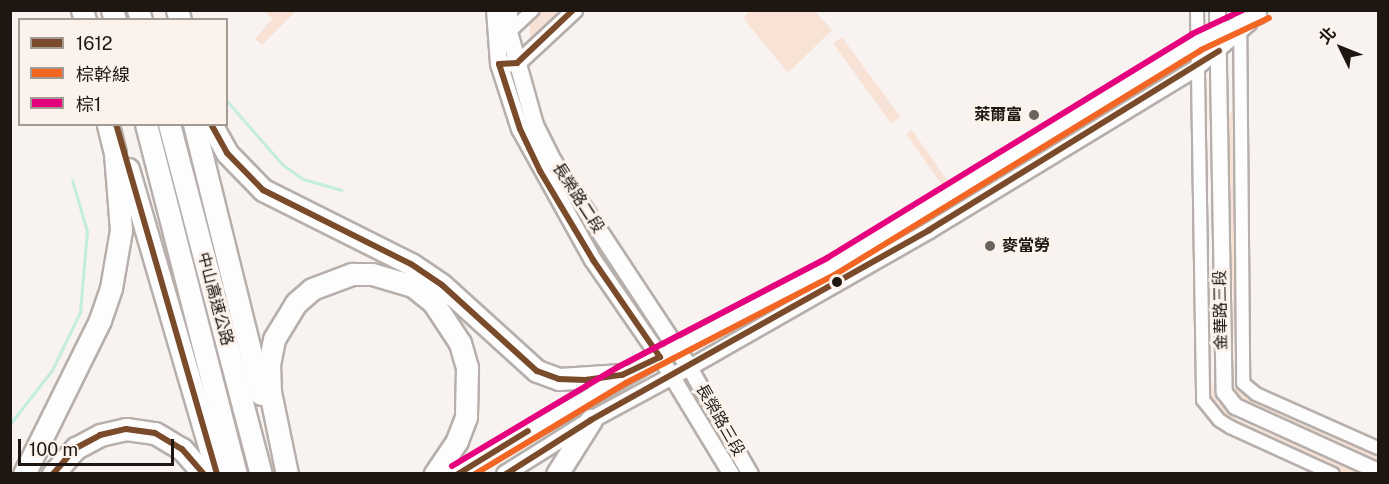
<!DOCTYPE html>
<html>
<head>
<meta charset="utf-8">
<style>
	body { margin:0 }
	#map { position:relative; width:1389px; height:484px; overflow:hidden; background:#f8f3f0; font-family:"Public Sans","Noto Sans TC",sans-serif }
	div>[style] { position:absolute }
	.green>* { inset:0; background:#f8e2d5; transform-origin:0 0 }
	.stream>* { height:3px; margin:-1.5px; padding:0 1.5px; transform-origin:1.5px; border-radius:1.5px; background:#c3eddf }
	.roads { filter:drop-shadow(2px 0 #b6afab) drop-shadow(-2px 0 #b6afab) drop-shadow(0 2px #b6afab) drop-shadow(0 -2px #b6afab) }
	.minor>* { height:12px; margin:-6px; padding:0 6px; transform-origin:6px; border-radius:6px; background:#fefdfd }
	.tertiary>* { height:15px; margin:-7.5px; padding:0 7.5px; transform-origin:7.5px; border-radius:7.5px; background:#fefdfd }
	.secondary>* { height:16px; margin:-8px; padding:0 8px; transform-origin:8px; border-radius:8px; background:#fefdfd }
	.motorway>* { height:21px; margin:-10.5px; padding:0 10.5px; transform-origin:10.5px; border-radius:10.5px; background:#fefdfd }
	.bus-1>* { height:6px; margin:-3px; padding:0 3px; transform-origin:3px; border-radius:3px; background:#7a4b2a }
	.bus-2>* { height:6px; margin:-3px; padding:0 3px; transform-origin:3px; border-radius:3px; background:#f26522 }
	.bus-3>* { height:6px; margin:-3px; padding:0 3px; transform-origin:3px; border-radius:3px; background:#e5007d }
	.dots>* { width:16px; height:16px; translate:-50% -50%; box-sizing:border-box; border:3px solid #fcf2ec; border-radius:50% }
	span { translate:-50% -50%; white-space:nowrap; text-align:center; line-height:1.15; -webkit-text-stroke:6px #fcf2ec; paint-order:stroke }
	.poi-label { font-size:16px; color:#1e1611; font-weight:700 }
	.right { translate:-100% -50%; text-align:right }
	.left { translate:0 -50%; text-align:left }
	.street-label { font-size:16px; color:#1e1611 }
	.frame { position:absolute; inset:0; border:12px solid #1e1611; pointer-events:none }
	.legend { position:absolute; left:18px; top:18px; width:210px; height:108px; box-sizing:border-box; background:#fcf2ec; border:2px solid #a39a94; margin:0; padding:8px 10px; list-style:none; font-size:18px; color:#1e1611 }
	.legend li { display:flex; align-items:center; gap:12px; height:30px }
	.legend b { width:30px; border:2px solid #a39a94 }
	.north { position:absolute; left:1311px; top:18px; width:60px; height:60px; -webkit-text-stroke:4px #fcf2ec; paint-order:stroke; rotate:313deg; font-size:16px; font-weight:700; line-height:24px; text-align:center; color:#1e1611 }
	.north::after { content:''; display:block; margin:auto; width:21px; height:27px; background:#1e1611; clip-path:polygon(50% 0,100% 100%,50% 72%,0 100%) }
	.scale { position:absolute; left:18px; top:439px; width:156px; height:27px; box-sizing:border-box; border:3px solid #1e1611; border-top:0; padding-left:8px; font-size:18px; line-height:21px; white-space:nowrap; color:#1e1611; -webkit-text-stroke:4px #fcf2ec; paint-order:stroke }
</style>
</head>
<body>
<div id="map">
	<div class="green">
		<i style="clip-path:polygon(751px 10px,815px 11px,832px 30px,788px 73px,743px 18px)"></i>
		<i style="clip-path:polygon(263px 11px,296px 11px,262px 45px,255px 39px,273px 18px)"></i>
		<i style="clip-path:polygon(537px 11px,560px 11px,530px 39px,530px 17px)"></i>
		<i style="left:842px;top:37px;width:99px;height:11px;rotate:54deg"></i>
		<i style="clip-path:polygon(1231px 112px,1236px 112px,1240px 385px,1378px 452px,1378px 460px,1244px 400px,1235px 391px,1228px 116px)"></i>
		<i style="clip-path:polygon(1205px 124px,1211px 379px,1216px 400px,1236px 419px,1360px 473px,1341px 473px,1233px 426px,1209px 403px,1201px 125px)"></i>
		<i style="left:912px;top:130px;width:64px;height:7px;rotate:55deg"></i>
	</div>
	<div class="stream">
		<i style="left:226px;top:100px;width:86px;rotate:48.8deg"></i>
		<i style="left:283px;top:165px;width:24px;rotate:35deg"></i>
		<i style="left:303px;top:179px;width:40px;rotate:16deg"></i>
		<i style="left:10px;top:424px;width:68px;rotate:-52.1deg"></i>
		<i style="left:52px;top:370px;width:64px;rotate:-64.2deg"></i>
		<i style="left:80px;top:312px;width:81px;rotate:-85.1deg"></i>
		<i style="left:87px;top:231px;width:53px;rotate:-106.4deg"></i>
	</div>
	<div class="roads">
		<div class="minor">
			<i style="left:1197px;top:10px;width:390px;rotate:89.1deg"></i>
			<i style="left:1203px;top:400px;width:26px;rotate:51deg"></i>
			<i style="left:1219px;top:420px;width:13px;rotate:32deg"></i>
			<i style="left:1230px;top:427px;width:113px;rotate:24.5deg"></i>
			<i style="left:1240px;top:10px;width:373px;rotate:89.5deg"></i>
			<i style="left:1243px;top:383px;width:17px;rotate:40deg"></i>
			<i style="left:1256px;top:394px;width:133px;rotate:23.9deg"></i>
			<i style="left:507px;top:34px;width:35px;rotate:-43deg"></i>
		</div>
		<div class="tertiary">
			<i style="left:1217px;top:10px;width:382px;rotate:89deg"></i>
			<i style="left:1224px;top:392px;width:18px;rotate:52deg"></i>
			<i style="left:1235px;top:406px;width:157px;rotate:24.4deg"></i>
			<i style="left:499px;top:64px;width:18px;rotate:-3deg"></i>
			<i style="left:517px;top:63px;width:78px;rotate:-42.9deg"></i>
			<i style="left:731px;top:474px;width:137px;rotate:-121.3deg"></i>
			<i style="left:660px;top:357px;width:194px;rotate:-28deg"></i>
			<i style="left:831px;top:266px;width:429px;rotate:-31.5deg"></i>
			<i style="left:1197px;top:42px;width:67px;rotate:-23.9deg"></i>
			<i style="left:750px;top:474px;width:123px;rotate:-119.7deg"></i>
			<i style="left:689px;top:367px;width:276px;rotate:-29.7deg"></i>
			<i style="left:929px;top:230px;width:311px;rotate:-31.3deg"></i>
			<i style="left:1195px;top:68px;width:70px;rotate:-40.3deg"></i>
		</div>
		<div class="secondary">
			<i style="left:457px;top:474px;width:234px;rotate:-30deg"></i>
			<i style="left:660px;top:357px;width:118px;rotate:-124.6deg"></i>
			<i style="left:593px;top:260px;width:150px;rotate:-119.1deg"></i>
			<i style="left:520px;top:129px;width:68px;rotate:-107.9deg"></i>
			<i style="left:499px;top:64px;width:54px;rotate:-94.2deg"></i>
			<i style="left:505px;top:474px;width:102px;rotate:-32.1deg"></i>
			<i style="left:591px;top:420px;width:111px;rotate:-28.4deg"></i>
			<i style="left:689px;top:367px;width:247px;rotate:-123.4deg"></i>
			<i style="left:553px;top:161px;width:40px;rotate:-116.6deg"></i>
			<i style="left:535px;top:125px;width:97px;rotate:-105.6deg"></i>
			<i style="left:509px;top:32px;width:22px;rotate:-90deg"></i>
		</div>
		<div class="motorway">
			<i style="left:82px;top:10px;width:10px;rotate:73deg"></i>
			<i style="left:112px;top:10px;width:10px;rotate:73deg"></i>
			<i style="left:138px;top:10px;width:10px;rotate:73deg"></i>
			<i style="left:177px;top:10px;width:10px;rotate:73deg"></i>
			<i style="left:146px;top:124px;width:361px;rotate:75.6deg"></i>
			<i style="left:169px;top:124px;width:362px;rotate:75.3deg"></i>
			<i style="left:194px;top:124px;width:278px;rotate:76.1deg"></i>
			<i style="left:211px;top:124px;width:33px;rotate:61deg"></i>
			<i style="left:227px;top:153px;width:52px;rotate:45.8deg"></i>
			<i style="left:263px;top:190px;width:165px;rotate:26.6deg"></i>
			<i style="left:411px;top:264px;width:37px;rotate:34deg"></i>
			<i style="left:442px;top:285px;width:128px;rotate:42.2deg"></i>
			<i style="left:537px;top:371px;width:23px;rotate:20deg"></i>
			<i style="left:559px;top:379px;width:63px;rotate:-3.6deg"></i>
			<i style="left:128px;top:169px;width:318px;rotate:73.7deg"></i>
			<i style="left:24px;top:474px;width:172px;rotate:-63.7deg"></i>
			<i style="left:100px;top:320px;width:34px;rotate:-71deg"></i>
			<i style="left:111px;top:288px;width:59px;rotate:-80.2deg"></i>
			<i style="left:121px;top:230px;width:77px;rotate:-94.5deg"></i>
			<i style="left:115px;top:153px;width:30px;rotate:-104deg"></i>
			<i style="left:53px;top:474px;width:35px;rotate:-49deg"></i>
			<i style="left:76px;top:448px;width:27px;rotate:-28deg"></i>
			<i style="left:100px;top:435px;width:27px;rotate:-13deg"></i>
			<i style="left:126px;top:429px;width:29px;rotate:8deg"></i>
			<i style="left:155px;top:433px;width:31px;rotate:31deg"></i>
			<i style="left:182px;top:449px;width:33px;rotate:49deg"></i>
			<i style="left:287px;top:474px;width:84px;rotate:-101.7deg"></i>
			<i style="left:270px;top:392px;width:27px;rotate:-92deg"></i>
			<i style="left:269px;top:365px;width:26px;rotate:-79deg"></i>
			<i style="left:274px;top:339px;width:42px;rotate:-58.6deg"></i>
			<i style="left:296px;top:303px;width:21px;rotate:-41deg"></i>
			<i style="left:312px;top:289px;width:43px;rotate:-20.6deg"></i>
			<i style="left:352px;top:274px;width:20px"></i>
			<i style="left:372px;top:274px;width:43px;rotate:16.3deg"></i>
			<i style="left:413px;top:286px;width:26px;rotate:39deg"></i>
			<i style="left:433px;top:302px;width:49px;rotate:56.6deg"></i>
			<i style="left:460px;top:343px;width:26px;rotate:74deg"></i>
			<i style="left:467px;top:368px;width:49px;rotate:91.2deg"></i>
			<i style="left:466px;top:417px;width:26px;rotate:111deg"></i>
			<i style="left:457px;top:441px;width:40px;rotate:124deg"></i>
			<i style="left:557px;top:474px;width:64px;rotate:-57.8deg"></i>
		</div>
	</div>
	<div class="bus-1">
		<i style="left:499px;top:64px;width:68px;rotate:72.1deg"></i>
		<i style="left:520px;top:129px;width:47px;rotate:64.5deg"></i>
		<i style="left:540px;top:171px;width:104px;rotate:59.2deg"></i>
		<i style="left:593px;top:260px;width:118px;rotate:55.4deg"></i>
		<i style="left:499px;top:64px;width:18px;rotate:-3deg"></i>
		<i style="left:517px;top:63px;width:77px;rotate:-43.4deg"></i>
		<i style="left:116px;top:124px;width:364px;rotate:73.9deg"></i>
		<i style="left:211px;top:124px;width:33px;rotate:61deg"></i>
		<i style="left:227px;top:153px;width:52px;rotate:45.8deg"></i>
		<i style="left:263px;top:190px;width:165px;rotate:26.6deg"></i>
		<i style="left:411px;top:264px;width:37px;rotate:34deg"></i>
		<i style="left:442px;top:285px;width:128px;rotate:42.2deg"></i>
		<i style="left:537px;top:371px;width:23px;rotate:20deg"></i>
		<i style="left:559px;top:379px;width:26px;rotate:2deg"></i>
		<i style="left:585px;top:380px;width:37px;rotate:-8deg"></i>
		<i style="left:622px;top:375px;width:42px;rotate:-25.3deg"></i>
		<i style="left:53px;top:474px;width:35px;rotate:-49deg"></i>
		<i style="left:76px;top:448px;width:27px;rotate:-28deg"></i>
		<i style="left:100px;top:435px;width:27px;rotate:-13deg"></i>
		<i style="left:126px;top:429px;width:29px;rotate:8deg"></i>
		<i style="left:155px;top:433px;width:31px;rotate:31deg"></i>
		<i style="left:182px;top:449px;width:33px;rotate:49deg"></i>
		<i style="left:458px;top:474px;width:82px;rotate:-31.6deg"></i>
		<i style="left:506px;top:474px;width:101px;rotate:-32.4deg"></i>
		<i style="left:591px;top:420px;width:388px;rotate:-29.3deg"></i>
		<i style="left:929px;top:230px;width:341px;rotate:-31.7deg"></i>
	</div>
	<div class="bus-2">
		<i style="left:475px;top:474px;width:176px;rotate:-31.1deg"></i>
		<i style="left:626px;top:383px;width:237px;rotate:-27.4deg"></i>
		<i style="left:836px;top:274px;width:428px;rotate:-31.5deg"></i>
		<i style="left:1201px;top:50px;width:75px;rotate:-25.2deg"></i>
	</div>
	<div class="bus-3">
		<i style="left:452px;top:466px;width:193px;rotate:-30.8deg"></i>
		<i style="left:618px;top:367px;width:236px;rotate:-27.5deg"></i>
		<i style="left:827px;top:258px;width:428px;rotate:-31.5deg"></i>
		<i style="left:1192px;top:34px;width:56px;rotate:-25.2deg"></i>
	</div>
	<div class="dots">
		<i style="left:1034px;top:115px;background:#6a635f"></i>
		<i style="left:990px;top:246px;background:#6a635f"></i>
		<i style="left:837px;top:282px;background:#1e1611"></i>
	</div>
	<div class="poi-label">
		<span class="right" style="left:1022px;top:115px">萊爾富</span>
		<span class="left" style="left:1002px;top:246px">麥當勞</span>
	</div>
	<div class="street-label">
		<span style="left:578px;top:198px;rotate:57deg">長榮路二段</span>
		<span style="left:215px;top:299px;rotate:75deg">中山高速公路</span>
		<span style="left:1221px;top:310px;rotate:-91deg">金華路三段</span>
		<span style="left:720px;top:420px;rotate:60deg">長榮路三段</span>
	</div>
	<div class="frame"></div>
	<ul class="legend">
	<li><b style="height:8px;background:#7a4b2a"></b>1612</li>
	<li><b style="height:8px;background:#f26522"></b>棕幹線</li>
	<li><b style="height:8px;background:#e5007d"></b>棕1</li>
	</ul>
	<div class="north">北</div>
	<div class="scale">100 m</div>
</div>
</body>
</html>
